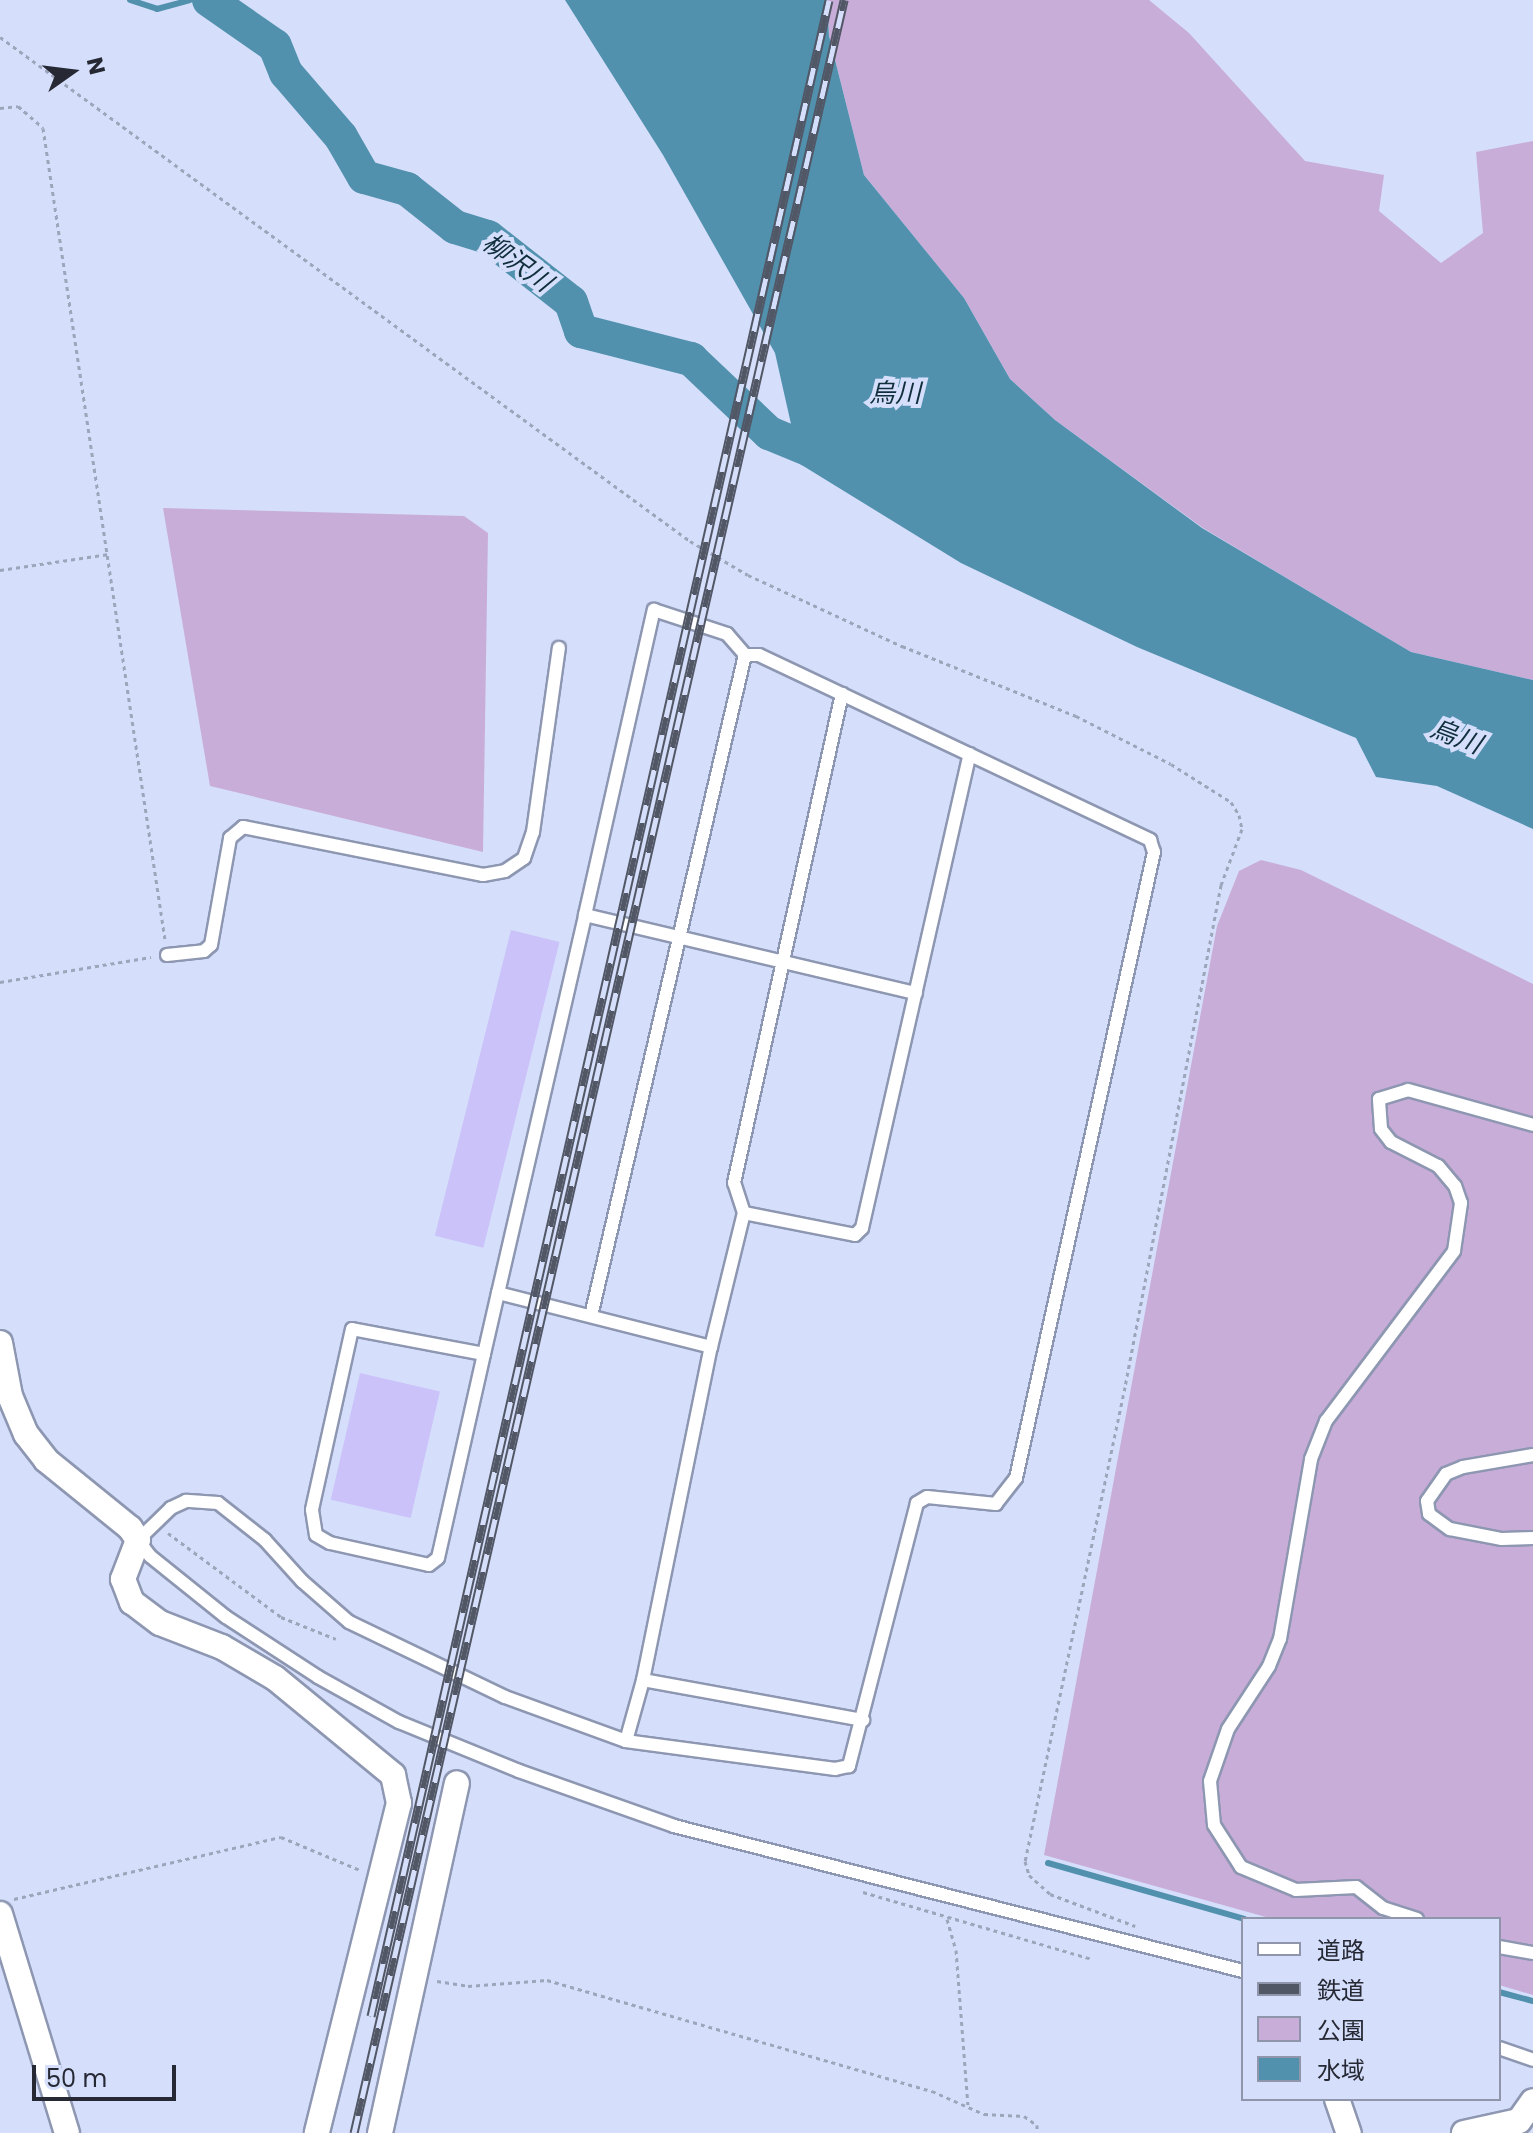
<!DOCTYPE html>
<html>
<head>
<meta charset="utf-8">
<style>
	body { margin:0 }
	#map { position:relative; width:1533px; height:2133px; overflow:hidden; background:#d5dffb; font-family:Poppins,"Noto Sans JP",sans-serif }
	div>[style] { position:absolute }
	.green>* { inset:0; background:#c9add9 }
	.water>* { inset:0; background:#5291ae }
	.stream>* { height:6px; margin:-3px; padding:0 3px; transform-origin:3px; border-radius:3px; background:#5291ae }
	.river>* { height:34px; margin:-17px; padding:0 17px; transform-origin:17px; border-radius:17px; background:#5291ae }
	.building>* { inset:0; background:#cbc2f9; transform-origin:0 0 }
	.path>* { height:3px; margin-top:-1.5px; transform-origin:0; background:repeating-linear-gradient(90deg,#9da5bb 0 4px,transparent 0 8px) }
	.roads { filter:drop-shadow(2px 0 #8e97b1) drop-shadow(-2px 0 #8e97b1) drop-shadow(0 2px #8e97b1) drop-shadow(0 -2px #8e97b1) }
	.service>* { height:12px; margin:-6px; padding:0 6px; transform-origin:6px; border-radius:6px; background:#fff }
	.minor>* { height:24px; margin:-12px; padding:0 12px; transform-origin:12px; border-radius:12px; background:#fff }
	.rail>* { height:9px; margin-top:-4.5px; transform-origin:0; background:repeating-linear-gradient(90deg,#d5dffb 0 18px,#525766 0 36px); box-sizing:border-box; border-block:2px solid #525766 }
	span { translate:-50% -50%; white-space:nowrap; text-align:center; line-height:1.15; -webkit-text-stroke:8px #d5dffb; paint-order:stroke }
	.water-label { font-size:26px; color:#102e3b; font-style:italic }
	.legend { position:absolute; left:1241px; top:1917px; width:260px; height:184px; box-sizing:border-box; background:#d5dffb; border:2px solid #8f96ab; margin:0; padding:10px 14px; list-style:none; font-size:24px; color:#262934 }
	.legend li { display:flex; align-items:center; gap:16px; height:40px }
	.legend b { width:40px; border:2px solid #8f96ab }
	.north { position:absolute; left:32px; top:32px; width:80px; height:80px; -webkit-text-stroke:6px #d5dffb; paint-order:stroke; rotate:76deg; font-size:22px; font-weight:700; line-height:32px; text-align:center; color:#262934 }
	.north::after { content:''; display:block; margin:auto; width:28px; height:36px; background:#262934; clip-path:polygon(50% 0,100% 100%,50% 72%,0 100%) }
	.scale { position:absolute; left:32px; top:2065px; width:144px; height:36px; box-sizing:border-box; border:4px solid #262934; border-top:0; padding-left:10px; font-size:24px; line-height:28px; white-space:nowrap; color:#262934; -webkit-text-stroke:6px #d5dffb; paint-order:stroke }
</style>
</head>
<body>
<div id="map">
	<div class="green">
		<i style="clip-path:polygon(827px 0,1149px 0,1189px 33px,1305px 161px,1384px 175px,1379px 211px,1441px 263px,1483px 233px,1476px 152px,1533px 141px,1533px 680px,1411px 652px,1203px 528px,1055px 420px,1010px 379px,964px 298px,864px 175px,829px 36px)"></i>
		<i style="clip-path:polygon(163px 508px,464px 516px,488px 533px,483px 852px,210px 786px)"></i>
		<i style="clip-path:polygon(1261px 860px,1301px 870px,1533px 984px,1533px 1995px,1499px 1985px,1499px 1919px,1273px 1919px,1044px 1855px,1217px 926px,1239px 871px)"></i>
	</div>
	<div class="water">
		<i style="clip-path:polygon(565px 0,827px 0,829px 36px,864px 175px,964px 298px,1010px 379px,1055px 420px,1202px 528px,1411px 652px,1533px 680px,1533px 829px,1437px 786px,1376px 777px,1356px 738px,1137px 647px,961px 563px,800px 464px,775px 353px,663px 155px)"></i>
	</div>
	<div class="stream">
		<i style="left:130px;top:0;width:28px;rotate:18deg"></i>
		<i style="left:157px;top:9px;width:34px;rotate:-15deg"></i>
		<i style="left:1048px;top:1863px;width:204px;rotate:15.9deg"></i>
		<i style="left:1499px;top:1992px;width:35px;rotate:15deg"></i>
	</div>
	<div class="river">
		<i style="left:209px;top:0;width:80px;rotate:34.9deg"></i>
		<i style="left:275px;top:46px;width:29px;rotate:68deg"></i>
		<i style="left:286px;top:73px;width:84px;rotate:49.3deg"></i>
		<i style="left:341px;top:137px;width:46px;rotate:60.1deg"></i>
		<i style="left:364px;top:177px;width:45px;rotate:15.6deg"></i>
		<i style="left:407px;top:189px;width:61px;rotate:38.4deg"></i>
		<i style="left:455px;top:227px;width:34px;rotate:17deg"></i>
		<i style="left:488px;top:237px;width:105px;rotate:38.1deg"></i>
		<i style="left:571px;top:302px;width:31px;rotate:71deg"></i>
		<i style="left:581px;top:331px;width:114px;rotate:14.3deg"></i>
		<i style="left:691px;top:359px;width:108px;rotate:43.5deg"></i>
		<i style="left:769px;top:433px;width:76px;rotate:22.5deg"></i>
	</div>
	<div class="building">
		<i style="left:511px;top:930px;width:50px;height:315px;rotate:14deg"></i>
		<i style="left:360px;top:1373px;width:82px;height:130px;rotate:13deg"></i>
	</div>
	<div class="path">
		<i style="left:0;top:37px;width:854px;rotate:36.15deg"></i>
		<i style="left:690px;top:541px;width:67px;rotate:30.4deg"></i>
		<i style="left:748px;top:575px;width:170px;rotate:24.8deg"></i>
		<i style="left:902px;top:646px;width:188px;rotate:21.9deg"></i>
		<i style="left:1076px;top:716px;width:106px;rotate:26.8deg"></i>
		<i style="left:1171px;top:764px;width:71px;rotate:32.3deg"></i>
		<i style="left:1231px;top:802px;width:15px;rotate:58deg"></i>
		<i style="left:1239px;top:815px;width:14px;rotate:78deg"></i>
		<i style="left:1242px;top:829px;width:60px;rotate:110.6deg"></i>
		<i style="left:1221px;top:885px;width:511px;rotate:100.83deg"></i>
		<i style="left:1125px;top:1387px;width:484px;rotate:101.9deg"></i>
		<i style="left:1025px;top:1861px;width:15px;rotate:74deg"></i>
		<i style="left:1029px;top:1875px;width:28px;rotate:42deg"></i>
		<i style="left:1050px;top:1894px;width:91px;rotate:20.6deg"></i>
		<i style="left:0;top:108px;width:18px;rotate:-6deg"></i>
		<i style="left:18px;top:106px;width:33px;rotate:41deg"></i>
		<i style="left:43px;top:128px;width:820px;rotate:81.45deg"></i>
		<i style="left:0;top:570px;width:110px;rotate:-8.4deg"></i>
		<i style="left:0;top:982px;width:153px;rotate:-9.4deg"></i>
		<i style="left:168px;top:1533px;width:141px;rotate:36.6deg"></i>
		<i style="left:281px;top:1617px;width:59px;rotate:21.8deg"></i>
		<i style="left:863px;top:1892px;width:239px;rotate:16.3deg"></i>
		<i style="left:14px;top:1899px;width:274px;rotate:-13.1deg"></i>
		<i style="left:281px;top:1837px;width:86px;rotate:22.7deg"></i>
		<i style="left:947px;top:1919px;width:32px;rotate:74deg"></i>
		<i style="left:956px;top:1950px;width:155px;rotate:85.6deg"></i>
		<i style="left:437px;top:1981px;width:31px;rotate:9deg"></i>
		<i style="left:468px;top:1986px;width:79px;rotate:-4.3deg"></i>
		<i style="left:547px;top:1980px;width:401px;rotate:16.1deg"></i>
		<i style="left:932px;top:2091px;width:57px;rotate:23.9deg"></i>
		<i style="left:984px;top:2114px;width:40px;rotate:2.9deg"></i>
		<i style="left:1024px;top:2116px;width:16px;rotate:35deg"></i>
		<i style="left:1037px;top:2125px;width:8px;rotate:90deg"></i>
	</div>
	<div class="roads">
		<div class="service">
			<i style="left:585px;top:915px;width:340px;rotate:13.3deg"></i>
			<i style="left:167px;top:955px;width:37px;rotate:-6deg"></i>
			<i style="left:204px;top:951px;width:9px;rotate:-41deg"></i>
			<i style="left:211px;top:945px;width:109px;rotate:-79.9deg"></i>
			<i style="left:230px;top:838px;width:17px;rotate:-40deg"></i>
			<i style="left:243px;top:827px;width:245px;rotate:11.3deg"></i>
			<i style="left:483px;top:875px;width:22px;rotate:-10deg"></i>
			<i style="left:505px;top:871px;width:23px;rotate:-34deg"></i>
			<i style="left:524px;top:858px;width:28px;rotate:-71deg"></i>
			<i style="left:533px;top:832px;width:186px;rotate:-82deg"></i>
			<i style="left:744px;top:1213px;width:113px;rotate:11.2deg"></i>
			<i style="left:855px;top:1235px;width:10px;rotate:-45deg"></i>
			<i style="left:862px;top:1228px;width:486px;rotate:-77.2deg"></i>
			<i style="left:498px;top:1293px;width:220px;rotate:14.2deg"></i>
			<i style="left:591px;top:1316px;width:679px;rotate:-76.89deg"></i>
			<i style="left:484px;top:1354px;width:134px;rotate:-169.3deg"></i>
			<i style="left:352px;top:1329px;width:185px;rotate:102.5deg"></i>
			<i style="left:312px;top:1510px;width:25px;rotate:81deg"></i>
			<i style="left:316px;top:1535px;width:16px;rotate:30deg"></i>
			<i style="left:330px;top:1543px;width:101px;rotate:12.5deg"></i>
			<i style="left:429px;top:1565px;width:11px;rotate:-38deg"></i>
			<i style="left:438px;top:1558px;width:209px;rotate:-77.3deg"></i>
			<i style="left:484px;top:1354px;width:63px;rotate:-77.1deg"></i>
			<i style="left:498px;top:1293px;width:388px;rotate:-77deg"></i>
			<i style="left:585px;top:915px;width:313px;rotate:-77.3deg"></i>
			<i style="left:654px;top:610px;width:77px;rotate:18.2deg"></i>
			<i style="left:727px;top:634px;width:28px;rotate:49deg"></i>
			<i style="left:745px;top:655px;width:14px"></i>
			<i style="left:759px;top:655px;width:433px;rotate:25.3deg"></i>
			<i style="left:1150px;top:840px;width:13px;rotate:72deg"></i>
			<i style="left:1154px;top:852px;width:641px;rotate:102.43deg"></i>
			<i style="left:1016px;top:1478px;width:33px;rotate:128deg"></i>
			<i style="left:996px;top:1504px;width:69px;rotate:-174.2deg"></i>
			<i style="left:927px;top:1497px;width:12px;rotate:149deg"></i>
			<i style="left:917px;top:1503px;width:272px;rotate:104.5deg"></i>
			<i style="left:849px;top:1766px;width:14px;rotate:168deg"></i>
			<i style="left:835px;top:1769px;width:211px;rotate:-172.4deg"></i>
			<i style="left:626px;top:1741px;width:129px;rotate:-160deg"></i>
			<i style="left:505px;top:1697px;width:173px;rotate:-154.3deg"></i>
			<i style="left:349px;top:1622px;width:62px;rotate:-138.9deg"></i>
			<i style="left:302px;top:1581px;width:55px;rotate:-132.1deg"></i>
			<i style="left:265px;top:1540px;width:60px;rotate:-141.8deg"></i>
			<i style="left:218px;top:1503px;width:32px;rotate:-176deg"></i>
			<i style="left:186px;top:1501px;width:17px;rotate:155deg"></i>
			<i style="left:171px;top:1508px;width:46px;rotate:135.9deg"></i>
			<i style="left:138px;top:1540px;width:20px;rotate:53deg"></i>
			<i style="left:150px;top:1556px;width:97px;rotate:38.8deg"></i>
			<i style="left:226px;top:1617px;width:110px;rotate:33.1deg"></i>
			<i style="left:318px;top:1677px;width:93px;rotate:29.1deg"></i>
			<i style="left:399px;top:1722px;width:130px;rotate:22.2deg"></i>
			<i style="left:519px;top:1771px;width:164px;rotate:19.5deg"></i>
			<i style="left:674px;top:1826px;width:587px;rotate:14.3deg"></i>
			<i style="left:1533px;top:1455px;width:71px;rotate:170.3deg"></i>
			<i style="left:1463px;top:1467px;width:18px;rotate:158deg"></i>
			<i style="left:1446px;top:1474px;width:33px;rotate:125deg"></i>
			<i style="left:1427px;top:1501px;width:13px;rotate:81deg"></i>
			<i style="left:1429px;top:1514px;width:26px;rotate:36deg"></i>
			<i style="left:1450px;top:1529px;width:53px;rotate:10.9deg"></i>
			<i style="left:1502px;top:1539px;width:31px;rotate:-2deg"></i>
			<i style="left:643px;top:1680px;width:224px;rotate:10.3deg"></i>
			<i style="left:626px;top:1741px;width:63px;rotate:-74.4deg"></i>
			<i style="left:643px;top:1680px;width:340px;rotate:-78.5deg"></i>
			<i style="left:711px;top:1347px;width:138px;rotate:-76.2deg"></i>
			<i style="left:744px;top:1213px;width:32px;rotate:-108deg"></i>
			<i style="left:734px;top:1183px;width:501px;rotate:-77.55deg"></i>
			<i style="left:1417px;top:1919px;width:36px;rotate:-162deg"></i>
			<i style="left:1383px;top:1908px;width:34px;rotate:-142deg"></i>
			<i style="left:1356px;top:1887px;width:60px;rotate:177.1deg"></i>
			<i style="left:1296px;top:1890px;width:60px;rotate:-157.3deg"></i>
			<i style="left:1241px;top:1867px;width:50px;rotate:-122.7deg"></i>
			<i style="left:1214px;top:1825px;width:44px;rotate:-95.2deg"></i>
			<i style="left:1210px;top:1781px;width:55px;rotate:-70.9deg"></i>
			<i style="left:1228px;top:1729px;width:75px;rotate:-56.9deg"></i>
			<i style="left:1269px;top:1666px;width:29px;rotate:-68deg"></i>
			<i style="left:1280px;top:1639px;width:183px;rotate:-80.2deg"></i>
			<i style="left:1311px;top:1459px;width:41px;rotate:-68.5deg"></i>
			<i style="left:1326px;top:1421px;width:213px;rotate:-53deg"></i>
			<i style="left:1454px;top:1251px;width:49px;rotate:-81.7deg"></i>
			<i style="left:1461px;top:1203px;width:18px;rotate:-109deg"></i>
			<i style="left:1455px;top:1186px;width:26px;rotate:-130deg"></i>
			<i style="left:1438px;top:1166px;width:53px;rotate:-152.9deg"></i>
			<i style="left:1391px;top:1142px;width:16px;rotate:-128deg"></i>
			<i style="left:1381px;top:1129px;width:30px;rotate:-94deg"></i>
			<i style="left:1379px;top:1099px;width:30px;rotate:-17deg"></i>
			<i style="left:1408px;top:1090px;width:130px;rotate:15.6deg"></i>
			<i style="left:1499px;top:1947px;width:35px;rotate:10deg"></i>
			<i style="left:1499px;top:2048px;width:36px;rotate:19deg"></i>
		</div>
		<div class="minor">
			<i style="left:0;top:1343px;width:54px;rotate:79.3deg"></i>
			<i style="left:10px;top:1396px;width:41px;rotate:67.2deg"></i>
			<i style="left:26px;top:1434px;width:33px;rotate:52deg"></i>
			<i style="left:46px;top:1460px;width:108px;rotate:39deg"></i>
			<i style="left:130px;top:1528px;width:14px;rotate:56deg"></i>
			<i style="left:138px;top:1540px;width:42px;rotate:111deg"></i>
			<i style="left:123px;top:1579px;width:25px;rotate:69deg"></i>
			<i style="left:132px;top:1602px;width:35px;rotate:37deg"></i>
			<i style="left:160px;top:1623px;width:66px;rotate:21.2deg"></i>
			<i style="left:222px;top:1647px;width:61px;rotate:30.3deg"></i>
			<i style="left:275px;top:1678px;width:153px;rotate:39.4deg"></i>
			<i style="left:393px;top:1775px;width:29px;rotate:78deg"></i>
			<i style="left:399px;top:1803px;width:340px;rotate:104deg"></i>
			<i style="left:0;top:1914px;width:229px;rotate:73deg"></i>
			<i style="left:1337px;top:2099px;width:36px;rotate:71deg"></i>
			<i style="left:380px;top:2133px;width:358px;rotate:-77.6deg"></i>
			<i style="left:1464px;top:2133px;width:56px;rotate:-12.3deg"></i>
			<i style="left:1519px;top:2121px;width:24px;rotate:-55deg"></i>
		</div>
	</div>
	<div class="rail">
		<i style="left:371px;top:2016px;width:2067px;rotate:-77.2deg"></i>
		<i style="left:354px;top:2133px;width:2189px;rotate:-77.06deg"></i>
	</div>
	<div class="water-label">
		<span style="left:517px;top:263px;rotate:36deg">柳沢川</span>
		<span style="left:895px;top:394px">烏川</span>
		<span style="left:1456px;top:737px;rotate:21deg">烏川</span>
	</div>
	<ul class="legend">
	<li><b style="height:10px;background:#fff"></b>道路</li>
	<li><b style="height:10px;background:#525766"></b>鉄道</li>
	<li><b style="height:22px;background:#c9add9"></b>公園</li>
	<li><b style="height:22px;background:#5291ae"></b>水域</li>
	</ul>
	<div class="north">N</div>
	<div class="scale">50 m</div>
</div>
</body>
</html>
